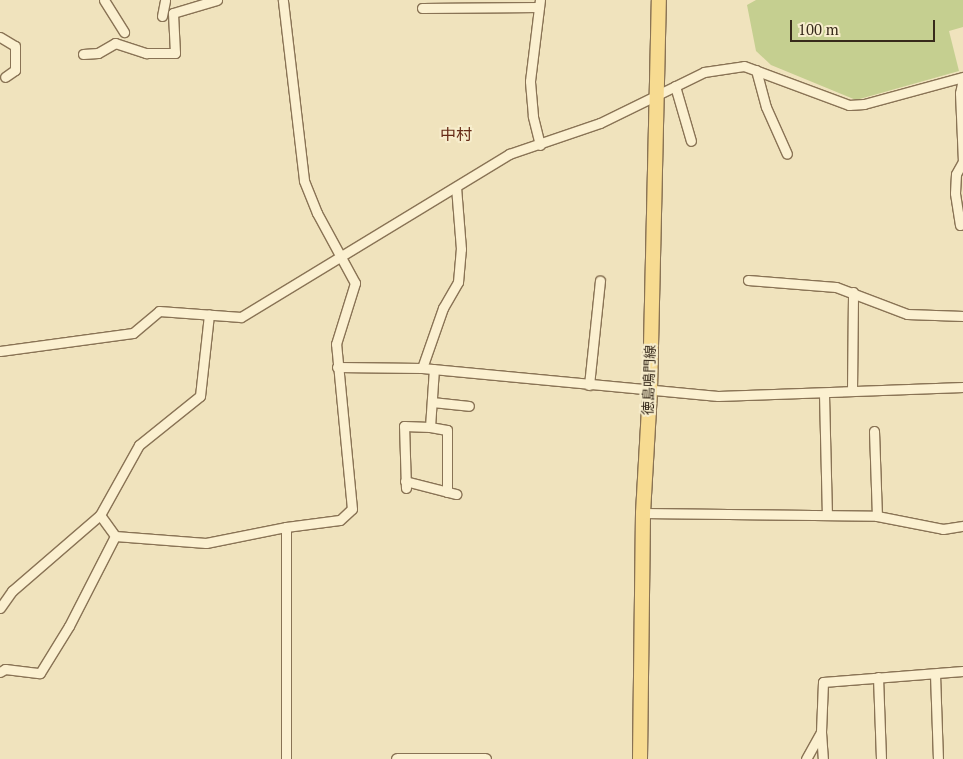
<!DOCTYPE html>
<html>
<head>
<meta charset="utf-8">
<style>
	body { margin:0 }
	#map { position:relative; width:963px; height:759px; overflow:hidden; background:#f0e3bd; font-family:"PT Serif","Noto Sans JP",serif }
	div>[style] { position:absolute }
	.green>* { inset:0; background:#c5cf90 }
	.roads { filter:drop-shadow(1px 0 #897355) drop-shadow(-1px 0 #897355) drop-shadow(0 1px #897355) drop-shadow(0 -1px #897355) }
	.minor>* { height:9px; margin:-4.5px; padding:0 4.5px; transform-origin:4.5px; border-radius:4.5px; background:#fbf0d0 }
	.tertiary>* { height:11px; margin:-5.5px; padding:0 5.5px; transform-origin:5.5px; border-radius:5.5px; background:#fbf0d0 }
	.primary>* { height:14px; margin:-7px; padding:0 7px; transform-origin:7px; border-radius:7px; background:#f7db91 }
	span { translate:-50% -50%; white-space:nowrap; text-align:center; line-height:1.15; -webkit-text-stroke:4px #f7edcc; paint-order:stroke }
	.street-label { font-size:14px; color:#372a1b }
	.quarter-label { font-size:16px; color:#662b17 }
	.scale { position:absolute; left:790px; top:20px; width:145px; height:22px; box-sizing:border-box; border:2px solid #372a1b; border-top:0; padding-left:6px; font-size:15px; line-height:18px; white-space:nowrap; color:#372a1b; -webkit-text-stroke:4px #f7edcc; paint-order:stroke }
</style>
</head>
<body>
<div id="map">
	<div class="green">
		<i style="clip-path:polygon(756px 0,963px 0,963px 27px,949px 31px,959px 71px,856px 100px,771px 65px,756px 51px,747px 5px)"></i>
	</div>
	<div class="roads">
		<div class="minor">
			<i style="left:104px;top:0;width:38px;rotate:58deg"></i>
			<i style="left:422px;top:8px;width:117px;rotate:-0.5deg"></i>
			<i style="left:162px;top:16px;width:16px;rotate:-79deg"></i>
			<i style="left:0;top:37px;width:17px;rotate:31deg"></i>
			<i style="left:15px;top:46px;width:24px;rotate:90deg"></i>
			<i style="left:15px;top:70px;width:12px;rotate:145deg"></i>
			<i style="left:83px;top:54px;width:15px;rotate:-4deg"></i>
			<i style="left:98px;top:53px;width:20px;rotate:-30deg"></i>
			<i style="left:115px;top:43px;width:33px;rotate:18deg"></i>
			<i style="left:146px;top:53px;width:29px"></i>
			<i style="left:175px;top:53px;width:40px;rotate:-92.9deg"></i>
			<i style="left:173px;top:13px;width:46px;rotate:-16.5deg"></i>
			<i style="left:756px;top:70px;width:38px;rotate:75deg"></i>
			<i style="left:766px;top:107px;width:51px;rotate:65.9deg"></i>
			<i style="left:963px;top:79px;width:14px;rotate:102deg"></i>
			<i style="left:960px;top:93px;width:70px;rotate:87.5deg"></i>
			<i style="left:675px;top:86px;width:57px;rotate:73.8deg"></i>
			<i style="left:540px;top:145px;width:30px;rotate:-104deg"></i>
			<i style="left:533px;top:116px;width:35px;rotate:-95deg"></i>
			<i style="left:530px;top:81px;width:82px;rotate:-83deg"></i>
			<i style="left:960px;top:225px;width:32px;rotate:-99deg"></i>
			<i style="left:955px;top:193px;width:19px;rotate:-87deg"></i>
			<i style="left:956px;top:174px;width:13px;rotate:-61deg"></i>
			<i style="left:748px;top:280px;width:88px;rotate:4.5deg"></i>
			<i style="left:836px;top:287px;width:76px;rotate:20.8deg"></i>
			<i style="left:907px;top:314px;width:56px;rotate:2deg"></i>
			<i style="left:0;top:351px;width:134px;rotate:-7.7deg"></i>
			<i style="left:133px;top:333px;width:34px;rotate:-40deg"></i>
			<i style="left:159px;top:311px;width:82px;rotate:4.2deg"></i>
			<i style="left:241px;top:317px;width:314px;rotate:-31.3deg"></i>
			<i style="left:509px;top:154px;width:96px;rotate:-18.8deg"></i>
			<i style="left:600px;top:123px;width:116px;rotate:-26.1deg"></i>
			<i style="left:704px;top:72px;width:40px;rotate:-8.5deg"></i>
			<i style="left:744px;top:66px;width:112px;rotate:20.4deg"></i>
			<i style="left:849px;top:105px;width:15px;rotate:-4deg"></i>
			<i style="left:864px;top:104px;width:103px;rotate:-15.3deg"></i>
			<i style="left:337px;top:367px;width:85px;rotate:0.7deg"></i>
			<i style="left:422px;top:368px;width:297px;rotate:5.4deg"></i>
			<i style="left:718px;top:396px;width:245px;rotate:-2.1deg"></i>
			<i style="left:422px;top:368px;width:64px;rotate:-70.7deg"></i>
			<i style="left:443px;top:308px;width:30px;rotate:-60deg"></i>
			<i style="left:458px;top:282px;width:33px;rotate:-85deg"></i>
			<i style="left:461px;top:249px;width:62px;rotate:-94.6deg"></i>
			<i style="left:589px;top:385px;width:105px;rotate:-84deg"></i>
			<i style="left:852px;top:391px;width:99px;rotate:-89.4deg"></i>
			<i style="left:824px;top:394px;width:120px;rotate:88.6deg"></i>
			<i style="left:432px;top:402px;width:37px;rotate:6deg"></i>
			<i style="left:430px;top:427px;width:58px;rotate:-86.1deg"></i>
			<i style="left:874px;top:431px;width:85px;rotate:88deg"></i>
			<i style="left:405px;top:481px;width:53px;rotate:14.3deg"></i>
			<i style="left:406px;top:488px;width:62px;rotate:-91.8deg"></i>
			<i style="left:404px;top:426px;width:26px;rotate:2deg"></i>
			<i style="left:430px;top:427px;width:17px;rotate:10deg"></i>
			<i style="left:447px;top:430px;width:62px;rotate:90deg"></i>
			<i style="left:643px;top:513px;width:234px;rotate:0.7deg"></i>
			<i style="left:877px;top:516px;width:67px;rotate:11.1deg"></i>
			<i style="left:943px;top:529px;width:20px;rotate:-9deg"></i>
			<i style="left:100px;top:515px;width:26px;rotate:54deg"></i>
			<i style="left:115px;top:536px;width:91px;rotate:4.4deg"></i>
			<i style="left:206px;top:543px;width:82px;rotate:-11.3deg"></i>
			<i style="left:286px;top:527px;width:54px;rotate:-7.4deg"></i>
			<i style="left:340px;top:520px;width:16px;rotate:-43deg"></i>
			<i style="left:352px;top:509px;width:166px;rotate:-95.5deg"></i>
			<i style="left:336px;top:344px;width:64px;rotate:-72.7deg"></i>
			<i style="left:355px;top:283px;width:80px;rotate:-118.5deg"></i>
			<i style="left:317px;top:213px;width:35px;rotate:-112deg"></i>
			<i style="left:304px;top:180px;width:181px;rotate:-96.7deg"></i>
			<i style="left:286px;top:527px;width:232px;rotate:90deg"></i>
			<i style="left:0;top:608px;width:21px;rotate:-55deg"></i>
			<i style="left:12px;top:591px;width:116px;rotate:-40.8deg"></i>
			<i style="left:100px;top:515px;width:80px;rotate:-60.9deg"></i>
			<i style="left:139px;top:445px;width:78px;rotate:-38.8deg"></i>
			<i style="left:200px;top:396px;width:82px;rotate:-83.7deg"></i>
			<i style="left:0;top:672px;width:6px;rotate:-31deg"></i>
			<i style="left:5px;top:669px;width:35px;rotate:7deg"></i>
			<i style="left:40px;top:673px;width:55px;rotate:-58.3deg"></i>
			<i style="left:69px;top:626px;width:101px;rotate:-62.9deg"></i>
			<i style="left:935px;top:674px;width:85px;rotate:88deg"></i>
			<i style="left:878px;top:677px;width:82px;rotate:87.9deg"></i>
			<i style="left:821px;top:732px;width:27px;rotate:86deg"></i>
			<i style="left:806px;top:759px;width:31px;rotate:-61deg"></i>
			<i style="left:821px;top:732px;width:50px;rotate:-87.7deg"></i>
			<i style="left:823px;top:682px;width:140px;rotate:-4.5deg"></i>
		</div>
		<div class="tertiary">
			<i style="left:397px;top:759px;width:88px"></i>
		</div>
		<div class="primary">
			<i style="left:640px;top:759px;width:246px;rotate:-89.3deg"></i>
			<i style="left:643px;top:513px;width:123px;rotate:-86.7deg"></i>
			<i style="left:650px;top:390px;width:390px;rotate:-88.7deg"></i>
		</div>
	</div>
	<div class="street-label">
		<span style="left:649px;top:380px;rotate:-88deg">徳島鳴門線</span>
	</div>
	<div class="quarter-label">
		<span style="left:456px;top:134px">中村</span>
	</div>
	<div class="scale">100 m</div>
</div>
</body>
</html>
